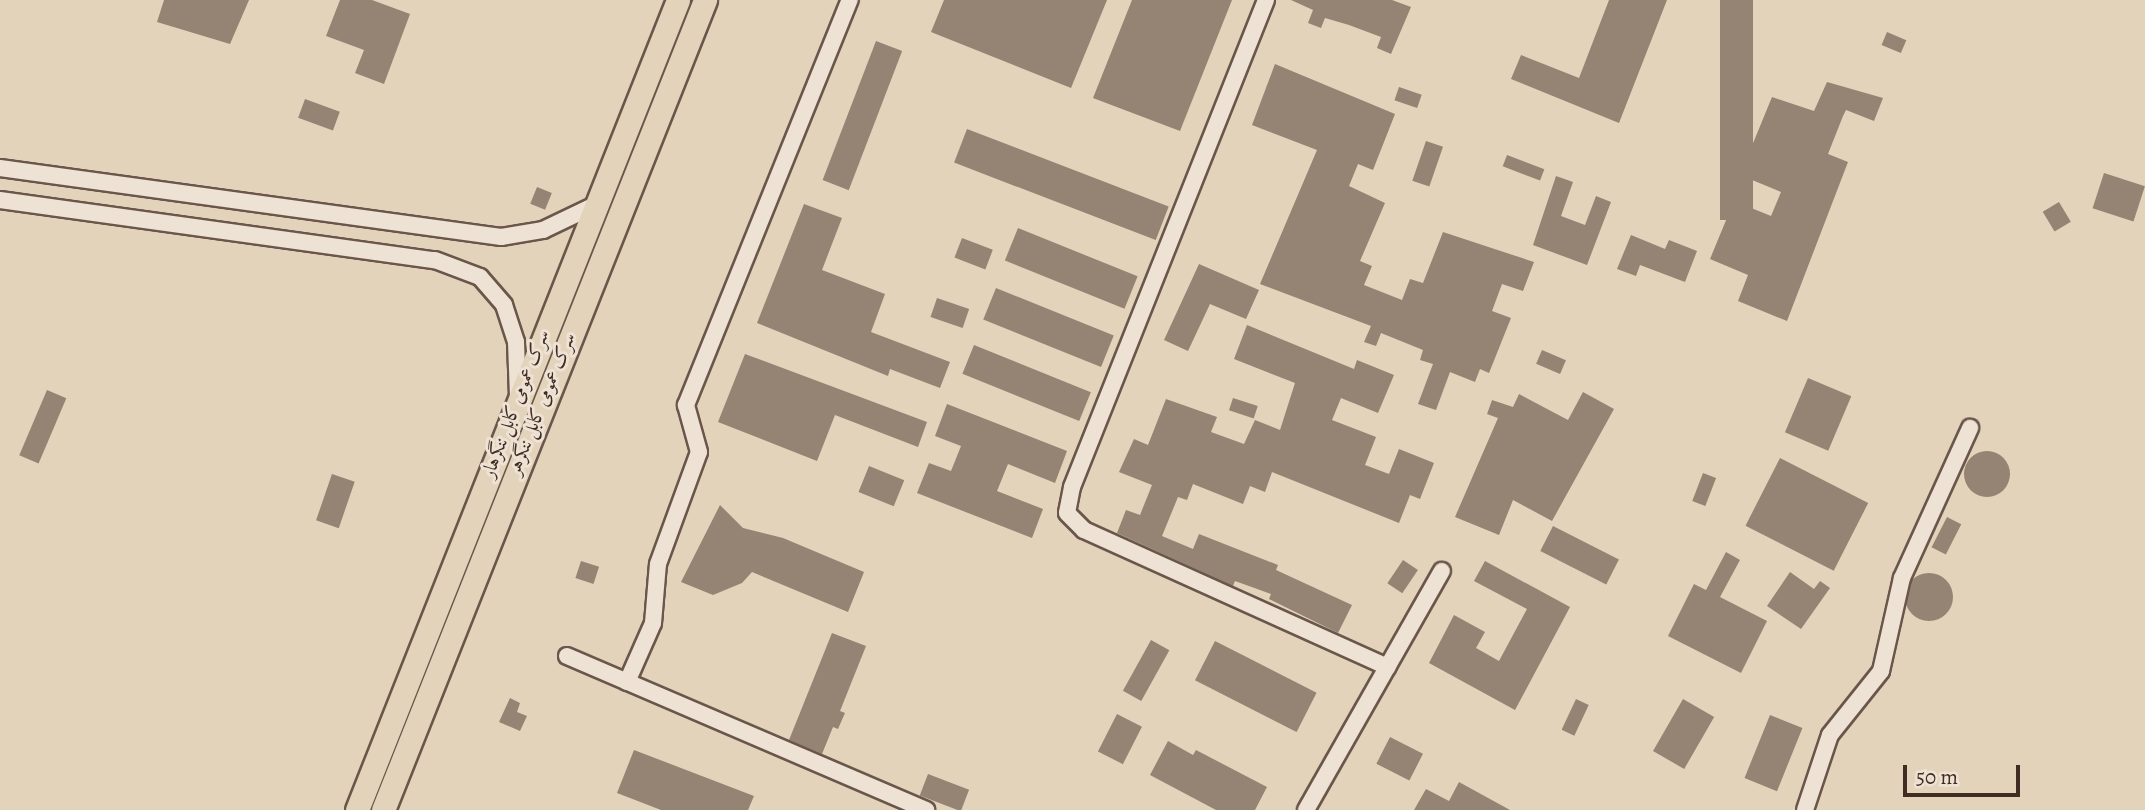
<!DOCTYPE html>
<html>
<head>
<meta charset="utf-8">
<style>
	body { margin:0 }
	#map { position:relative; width:2145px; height:810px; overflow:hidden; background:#e3d3bb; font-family:Alegreya,Amiri,serif }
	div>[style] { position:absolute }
	.building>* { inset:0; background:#958373; transform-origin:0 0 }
	.round { border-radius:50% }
	.roads { filter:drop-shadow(2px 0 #6a564a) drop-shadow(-2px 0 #6a564a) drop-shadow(0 2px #6a564a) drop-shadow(0 -2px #6a564a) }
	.minor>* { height:16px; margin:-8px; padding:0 8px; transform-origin:8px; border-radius:8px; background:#ede2d3 }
	.highway>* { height:23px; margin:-11.5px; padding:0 11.5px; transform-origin:11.5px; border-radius:11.5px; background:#e3d3bb }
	span { translate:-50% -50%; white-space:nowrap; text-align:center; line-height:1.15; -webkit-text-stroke:6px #ede2d3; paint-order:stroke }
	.street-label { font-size:19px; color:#412c24 }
	.scale { position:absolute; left:1903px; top:765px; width:117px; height:32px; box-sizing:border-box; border:4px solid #412c24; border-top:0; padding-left:9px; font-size:21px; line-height:24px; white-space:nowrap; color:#412c24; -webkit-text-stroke:5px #ede2d3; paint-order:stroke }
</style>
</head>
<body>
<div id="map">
	<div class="building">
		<i style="clip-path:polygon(164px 0,249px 0,230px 44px,157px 22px)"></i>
		<i style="clip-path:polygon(340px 0,372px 0,410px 14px,384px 84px,355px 73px,364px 50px,326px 36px)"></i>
		<i style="clip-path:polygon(944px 0,1107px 0,1071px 88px,931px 32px)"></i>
		<i style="clip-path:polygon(1132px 0,1232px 0,1180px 131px,1093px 98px)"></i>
		<i style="clip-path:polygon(1291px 0,1392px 0,1411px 7px,1391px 54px,1377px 48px,1381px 37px,1349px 25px,1325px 18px,1321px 28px,1308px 23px,1313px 10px)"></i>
		<i style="clip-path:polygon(1609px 0,1667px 0,1619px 123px,1511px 79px,1521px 55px,1579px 78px)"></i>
		<i style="left:1720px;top:0;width:33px;height:220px"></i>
		<i style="left:1887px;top:32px;width:21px;height:14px;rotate:23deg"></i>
		<i style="left:876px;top:41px;width:28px;height:149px;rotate:21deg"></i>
		<i style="clip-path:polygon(1275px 64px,1395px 114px,1373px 170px,1358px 164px,1349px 186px,1385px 203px,1360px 261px,1372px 266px,1364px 285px,1402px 300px,1410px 279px,1423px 283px,1443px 232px,1534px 262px,1523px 291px,1502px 284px,1492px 311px,1511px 318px,1489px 373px,1480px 369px,1475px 382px,1450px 372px,1436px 410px,1418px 404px,1433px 364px,1420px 360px,1423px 350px,1381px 333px,1376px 346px,1364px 342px,1371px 326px,1260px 284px,1317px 150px,1252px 125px)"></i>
		<i style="clip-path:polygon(1827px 82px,1883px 98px,1874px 121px,1846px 110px,1843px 116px,1828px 154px,1848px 162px,1787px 321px,1738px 301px,1748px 275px,1710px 259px,1734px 201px,1771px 216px,1781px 192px,1740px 175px,1772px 97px,1814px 111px)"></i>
		<i style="left:1399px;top:87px;width:24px;height:14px;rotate:19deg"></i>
		<i style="left:305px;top:99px;width:37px;height:20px;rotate:20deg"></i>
		<i style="left:967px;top:129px;width:216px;height:36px;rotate:21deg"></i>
		<i style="left:1426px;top:141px;width:18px;height:42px;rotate:19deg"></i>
		<i style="left:1507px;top:155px;width:40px;height:12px;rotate:21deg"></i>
		<i style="left:2104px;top:173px;width:43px;height:37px;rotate:18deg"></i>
		<i style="clip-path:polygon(1556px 176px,1573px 182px,1561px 216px,1585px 225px,1596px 196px,1611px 202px,1587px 265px,1533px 245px)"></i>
		<i style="left:537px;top:187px;width:16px;height:18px;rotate:22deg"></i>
		<i style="left:2059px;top:202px;width:23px;height:19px;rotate:59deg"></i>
		<i style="clip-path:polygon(804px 204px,842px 218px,822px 270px,885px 294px,871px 332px,950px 362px,940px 388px,890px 369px,888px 376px,757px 323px)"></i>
		<i style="left:1018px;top:228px;width:129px;height:35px;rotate:22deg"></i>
		<i style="clip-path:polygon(1631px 235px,1665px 249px,1669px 240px,1697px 251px,1685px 282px,1640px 265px,1636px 276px,1617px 269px)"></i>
		<i style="left:962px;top:238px;width:33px;height:21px;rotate:21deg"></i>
		<i style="clip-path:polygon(1199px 264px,1259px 290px,1246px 319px,1210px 304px,1188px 351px,1164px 340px)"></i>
		<i style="left:996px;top:288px;width:127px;height:34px;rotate:22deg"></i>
		<i style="left:937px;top:298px;width:34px;height:20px;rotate:19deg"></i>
		<i style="clip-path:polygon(1247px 325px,1354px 369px,1357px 360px,1394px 375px,1378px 413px,1341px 398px,1332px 420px,1376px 437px,1365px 465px,1389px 474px,1399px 449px,1434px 463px,1420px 499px,1410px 495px,1399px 523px,1272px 472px,1265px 492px,1250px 486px,1243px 504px,1193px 484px,1187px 500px,1178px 497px,1162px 536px,1193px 549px,1199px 534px,1278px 565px,1276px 570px,1352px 605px,1338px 633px,1269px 599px,1271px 594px,1235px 581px,1233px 586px,1117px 533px,1126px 510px,1140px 515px,1152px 485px,1119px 472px,1134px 439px,1148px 445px,1166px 399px,1217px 417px,1211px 432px,1244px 444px,1255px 420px,1280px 430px,1295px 383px,1234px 359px)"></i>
		<i style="left:974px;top:345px;width:126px;height:31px;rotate:22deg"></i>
		<i style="left:1542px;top:350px;width:26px;height:15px;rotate:23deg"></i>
		<i style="clip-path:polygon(745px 354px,927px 422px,918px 447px,835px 415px,817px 461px,718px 422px)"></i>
		<i style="left:1808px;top:378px;width:47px;height:59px;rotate:23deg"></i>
		<i style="left:47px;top:390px;width:21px;height:71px;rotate:23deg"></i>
		<i style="clip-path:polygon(1583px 392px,1614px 409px,1552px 521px,1513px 500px,1499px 535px,1455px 517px,1498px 418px,1487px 414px,1492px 400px,1513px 407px,1519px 394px,1568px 420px)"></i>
		<i style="left:1233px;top:398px;width:26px;height:13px;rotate:18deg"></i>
		<i style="clip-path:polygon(947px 404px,1067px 451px,1055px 483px,1008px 464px,997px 491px,1043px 509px,1032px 538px,917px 493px,929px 463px,951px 471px,961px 446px,935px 436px)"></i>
		<i class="round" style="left:1964px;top:451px;width:46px;height:46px"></i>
		<i style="left:1780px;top:458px;width:99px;height:76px;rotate:27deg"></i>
		<i style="left:869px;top:466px;width:38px;height:28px;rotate:22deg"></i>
		<i style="left:1703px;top:473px;width:14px;height:30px;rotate:21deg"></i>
		<i style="left:332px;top:474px;width:24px;height:49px;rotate:19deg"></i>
		<i style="clip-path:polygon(720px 505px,743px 528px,783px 538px,864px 572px,848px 612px,752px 572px,742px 583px,713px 595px,681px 582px)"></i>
		<i style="left:1947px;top:517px;width:16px;height:34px;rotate:27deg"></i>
		<i style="left:1553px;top:526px;width:74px;height:28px;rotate:27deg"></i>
		<i style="clip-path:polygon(1726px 552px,1740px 560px,1720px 597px,1767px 621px,1741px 673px,1668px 636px,1694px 584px,1706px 590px)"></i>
		<i style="left:1403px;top:560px;width:18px;height:28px;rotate:34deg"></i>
		<i style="left:581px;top:561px;width:19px;height:18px;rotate:18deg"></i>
		<i style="clip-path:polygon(1485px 561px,1570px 607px,1515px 710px,1429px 663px,1454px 615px,1485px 632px,1476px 648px,1499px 661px,1527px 609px,1474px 581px)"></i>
		<i style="clip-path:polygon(1790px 572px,1814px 589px,1820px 581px,1830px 588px,1801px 629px,1767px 606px)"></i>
		<i class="round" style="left:1905px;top:573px;width:48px;height:48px"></i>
		<i style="clip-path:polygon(832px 633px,866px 646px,840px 711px,845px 713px,838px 729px,833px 727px,822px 754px,789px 740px)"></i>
		<i style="left:1151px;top:640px;width:21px;height:58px;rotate:29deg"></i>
		<i style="left:1215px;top:641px;width:114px;height:44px;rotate:27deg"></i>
		<i style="clip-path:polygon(510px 698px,520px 703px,517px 712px,527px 716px,520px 731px,499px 722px)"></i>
		<i style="left:1576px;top:699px;width:14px;height:34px;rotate:25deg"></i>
		<i style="left:1683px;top:699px;width:36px;height:60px;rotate:30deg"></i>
		<i style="left:1117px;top:714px;width:28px;height:42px;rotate:27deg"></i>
		<i style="left:1770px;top:715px;width:35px;height:68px;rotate:22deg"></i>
		<i style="left:1390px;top:737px;width:37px;height:30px;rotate:27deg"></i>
		<i style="clip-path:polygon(1168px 741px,1193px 755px,1196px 750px,1267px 787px,1255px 810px,1216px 810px,1150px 775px)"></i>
		<i style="clip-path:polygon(634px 750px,754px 796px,748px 810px,661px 810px,617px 793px)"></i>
		<i style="left:928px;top:774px;width:44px;height:23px;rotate:21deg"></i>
		<i style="clip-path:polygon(1459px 782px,1510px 810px,1414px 810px,1426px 789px,1449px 801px)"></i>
	</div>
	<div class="roads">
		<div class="minor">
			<i style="left:1266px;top:0;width:524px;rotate:111.72deg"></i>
			<i style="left:1072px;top:487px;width:26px;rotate:101deg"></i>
			<i style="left:1067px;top:513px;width:24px;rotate:45deg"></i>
			<i style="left:1084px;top:530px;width:333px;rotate:24.3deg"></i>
			<i style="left:0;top:168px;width:506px;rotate:7.84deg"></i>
			<i style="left:501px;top:237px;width:43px;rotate:-9.5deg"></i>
			<i style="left:543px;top:230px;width:55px;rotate:-25.6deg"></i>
			<i style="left:0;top:200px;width:439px;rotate:7.9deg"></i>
			<i style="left:435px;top:260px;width:48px;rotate:20.7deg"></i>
			<i style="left:480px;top:277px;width:37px;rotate:49deg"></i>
			<i style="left:504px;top:305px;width:39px;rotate:72deg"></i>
			<i style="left:516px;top:342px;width:54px;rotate:87.9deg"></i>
			<i style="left:567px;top:656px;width:391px;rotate:23.2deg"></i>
			<i style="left:627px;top:682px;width:64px;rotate:-66.2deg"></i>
			<i style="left:653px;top:623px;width:59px;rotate:-85.2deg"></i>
			<i style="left:658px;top:564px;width:119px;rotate:-69.9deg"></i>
			<i style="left:699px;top:452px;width:49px;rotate:-105.5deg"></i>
			<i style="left:686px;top:405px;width:437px;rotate:-68deg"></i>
			<i style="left:1306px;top:810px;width:275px;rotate:-60.4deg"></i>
			<i style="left:1805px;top:810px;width:79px;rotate:-71.6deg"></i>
			<i style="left:1830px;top:735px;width:82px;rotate:-51.4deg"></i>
			<i style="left:1881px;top:671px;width:95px;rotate:-77.3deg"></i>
			<i style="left:1902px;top:578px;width:165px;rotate:-65.6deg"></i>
		</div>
		<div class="highway">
			<i style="left:357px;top:810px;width:871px;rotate:-68.38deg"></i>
			<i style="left:383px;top:810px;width:872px;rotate:-68.32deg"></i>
		</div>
	</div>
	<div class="street-label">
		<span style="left:516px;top:404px;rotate:-69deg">سرک عمومی کابل ننگرهار</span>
		<span style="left:542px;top:404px;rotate:-68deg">سرک عمومی کابل ننگرهر</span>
	</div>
	<div class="scale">50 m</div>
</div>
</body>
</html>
